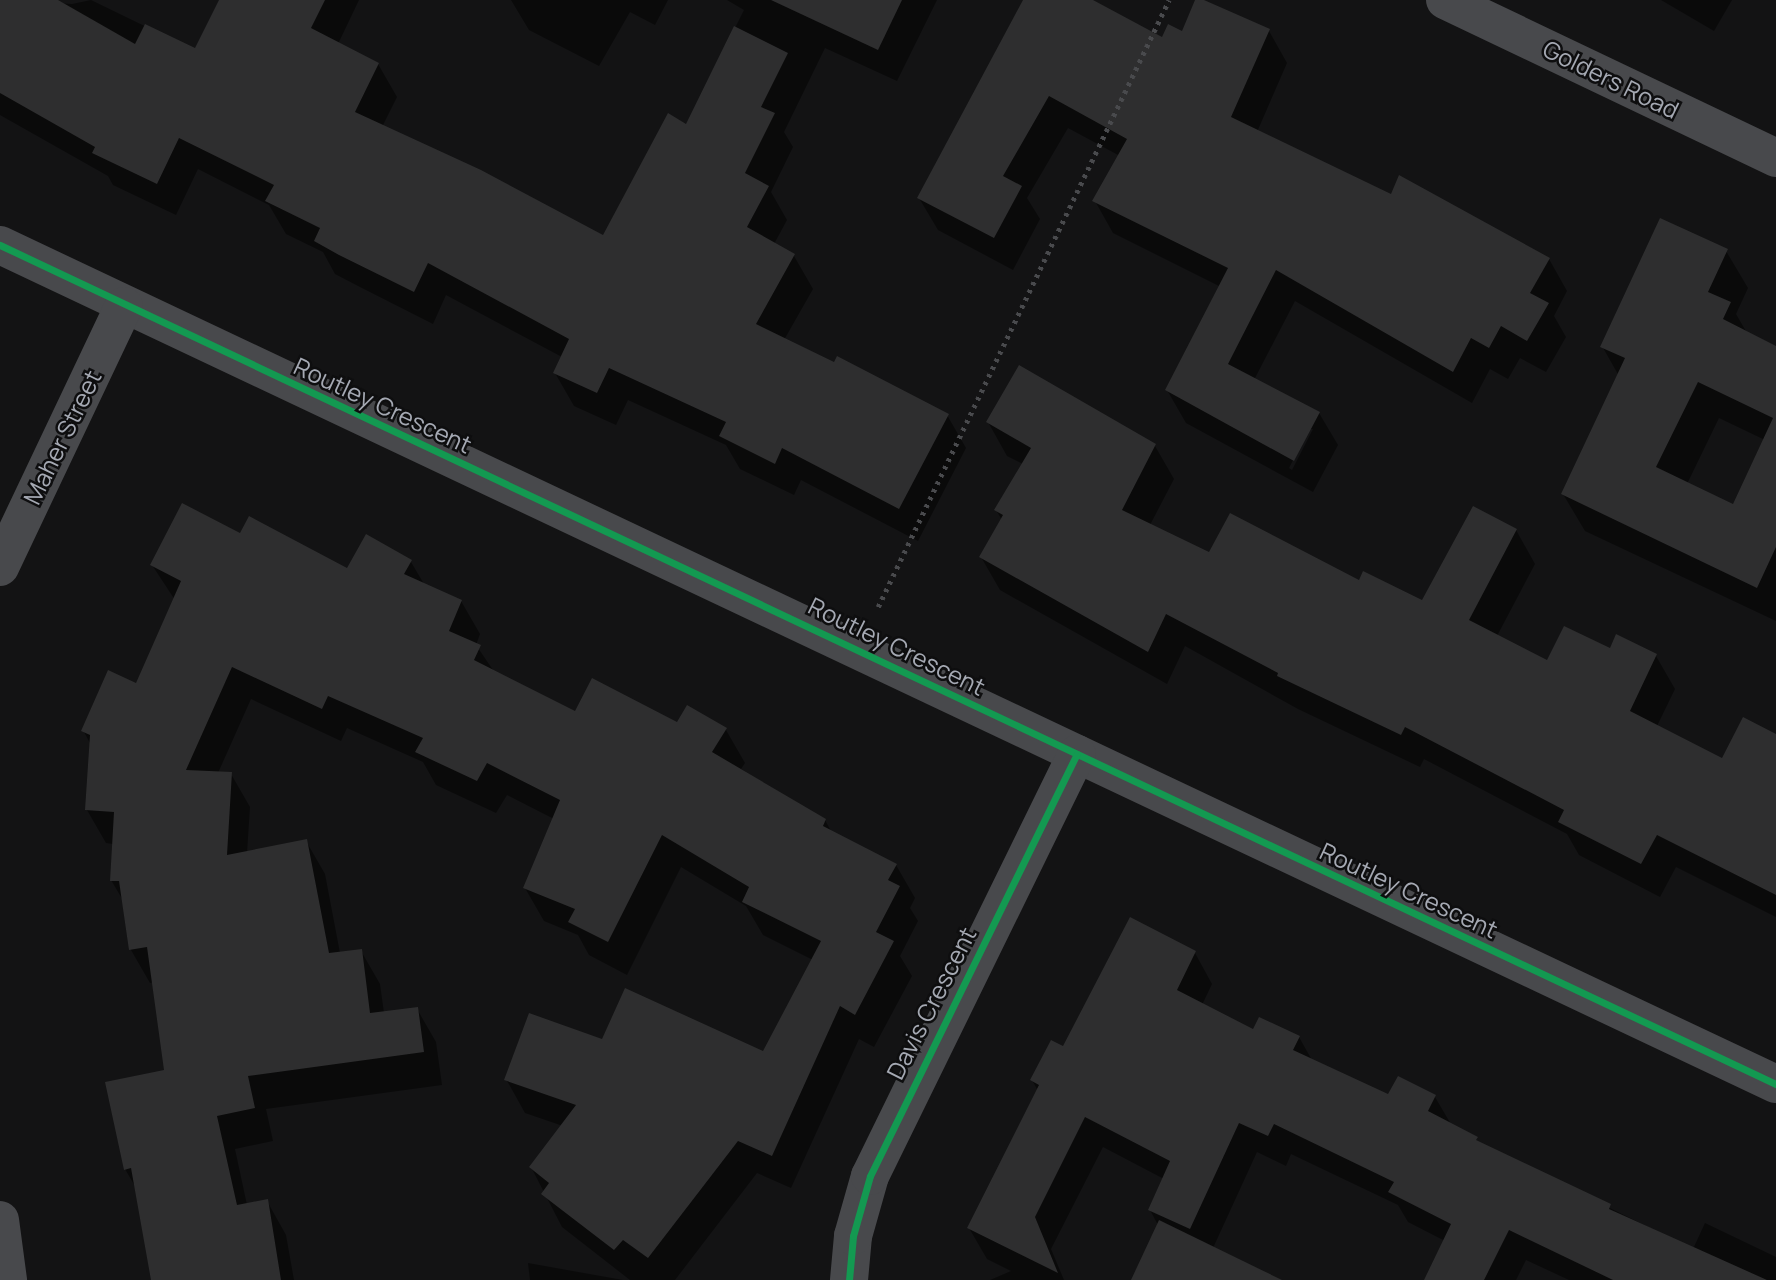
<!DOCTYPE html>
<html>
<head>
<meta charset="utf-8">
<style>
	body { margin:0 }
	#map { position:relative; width:1776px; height:1280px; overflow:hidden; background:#131314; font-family:Manrope,sans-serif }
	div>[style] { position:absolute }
	.shadow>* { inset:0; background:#0007 }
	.building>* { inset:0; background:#2e2e2f }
	.path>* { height:4.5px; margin-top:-2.25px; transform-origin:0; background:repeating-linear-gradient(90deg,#494a4d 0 3.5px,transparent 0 8.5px) }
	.minor>* { height:38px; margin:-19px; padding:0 19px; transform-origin:19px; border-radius:19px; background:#48494c }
	.cycleway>* { height:7px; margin:-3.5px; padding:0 3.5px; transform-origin:3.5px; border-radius:3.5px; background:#139951 }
	span { translate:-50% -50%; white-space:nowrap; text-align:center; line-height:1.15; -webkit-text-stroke:5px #0e0e0f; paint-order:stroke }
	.street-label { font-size:24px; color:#a5a9b3 }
</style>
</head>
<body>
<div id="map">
	<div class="shadow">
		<i style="clip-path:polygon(0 0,72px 4px,91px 0,196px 51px,221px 0,359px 0,338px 44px,378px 64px,397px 97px,382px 127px,604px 238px,686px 126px,744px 10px,727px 0,937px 0,897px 81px,825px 48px,784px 132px,793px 147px,771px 192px,787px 220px,774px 244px,794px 256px,813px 289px,784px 340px,947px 415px,966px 448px,918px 541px,801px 480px,794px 495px,740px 469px,726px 445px,628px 400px,616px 425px,574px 406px,555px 373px,562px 357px,446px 295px,433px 324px,360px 287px,335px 274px,323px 252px,286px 234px,269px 205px,198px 169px,176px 215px,113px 185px,108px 176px,0 115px)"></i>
		<i style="clip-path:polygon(511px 0,668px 0,655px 25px,630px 12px,599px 66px,529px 30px)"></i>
		<i style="clip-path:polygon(evenodd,1039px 0,1090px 0,1163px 40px,1183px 33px,1197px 0,1269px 31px,1287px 63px,1257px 132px,1391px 197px,1549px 259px,1567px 291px,1554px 316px,1566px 337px,1546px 372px,1520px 358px,1508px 379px,1490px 369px,1472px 403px,1295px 301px,1254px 380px,1319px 413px,1338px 445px,1313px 492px,1186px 423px,1167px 390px,1221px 287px,1113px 233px,1095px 201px,1120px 156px,1068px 128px,1027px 198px,1040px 219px,1013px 270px,938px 230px,919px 198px,1039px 0,1309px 429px,1313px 429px,1292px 470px,1289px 468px,1309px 429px)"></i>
		<i style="clip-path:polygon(1661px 0,1732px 0,1714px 31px)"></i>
		<i style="clip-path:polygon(evenodd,1726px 251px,1748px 288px,1736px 314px,1747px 333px,1776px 348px,1776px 621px,1585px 531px,1563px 494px,1619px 376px,1602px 346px,1726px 251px,1719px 418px,1765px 440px,1734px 506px,1687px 484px,1719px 418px)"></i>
		<i style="clip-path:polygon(988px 422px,1155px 446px,1174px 479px,1150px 525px,1210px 554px,1359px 582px,1423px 602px,1516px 530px,1535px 564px,1497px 636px,1548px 662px,1610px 650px,1656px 656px,1675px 689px,1657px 726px,1723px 760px,1776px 736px,1776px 917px,1676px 867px,1660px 897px,1579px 855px,1567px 834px,1424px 759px,1420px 767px,1298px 709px,1185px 646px,1167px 684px,1000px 590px,981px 557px,1002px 520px,996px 510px,1023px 464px,1007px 456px)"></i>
		<i style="clip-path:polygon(240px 535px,347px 570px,411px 562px,424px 584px,461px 601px,480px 634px,476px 645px,495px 673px,575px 713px,726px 730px,745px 763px,741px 769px,825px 820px,832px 833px,896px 865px,915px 898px,910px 908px,918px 921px,900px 956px,912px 976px,874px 1047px,859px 1039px,791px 1188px,757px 1173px,675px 1280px,630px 1280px,562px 1227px,531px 1167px,563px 1126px,525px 1113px,506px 1079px,603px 1042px,763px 1053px,813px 960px,763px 935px,746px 906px,681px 867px,627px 975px,589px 955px,578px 935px,544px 921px,525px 888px,554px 819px,507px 795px,496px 813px,436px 785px,423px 762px,347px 728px,341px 741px,251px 699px,218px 773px,231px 774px,250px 807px,247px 853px,306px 841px,325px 874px,340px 953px,361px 951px,380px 984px,384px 1013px,417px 1009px,436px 1042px,442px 1085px,266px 1109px,273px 1141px,235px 1149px,247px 1205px,267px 1201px,286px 1235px,294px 1280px,153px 1280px,136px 1188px,125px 1169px,166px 1071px,154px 982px,150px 983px,131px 950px,124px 902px,111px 880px,113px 844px,106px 843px,87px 810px,91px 745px,83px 730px,136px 685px,175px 600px,152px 565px)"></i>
		<i style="clip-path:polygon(1195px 953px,1212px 984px,1202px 1005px,1254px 1032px,1299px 1037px,1313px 1062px,1389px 1096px,1435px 1097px,1452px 1126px,1480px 1144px,1693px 1249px,1705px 1223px,1776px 1257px,1776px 1280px,1569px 1280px,1526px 1260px,1516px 1280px,1426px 1280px,1445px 1241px,1408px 1222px,1398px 1205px,1291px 1154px,1286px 1166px,1257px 1152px,1213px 1248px,1249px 1280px,1133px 1280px,1158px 1225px,1150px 1210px,1164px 1179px,1103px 1147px,1051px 1249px,1064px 1280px,990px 1280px,1011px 1271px,987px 1259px,969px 1228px,1038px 1091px,1032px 1080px)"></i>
		<i style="clip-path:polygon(528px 1263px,623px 1280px,530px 1280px)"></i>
	</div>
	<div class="building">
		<i style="clip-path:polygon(0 0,58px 0,135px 44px,145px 24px,195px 48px,219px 0,325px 0,311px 28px,379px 63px,355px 112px,481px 170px,603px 235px,668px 113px,686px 124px,734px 26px,788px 53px,761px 107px,775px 113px,745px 173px,769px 186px,747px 227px,795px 254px,756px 324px,834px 362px,837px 356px,949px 414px,899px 509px,782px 448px,775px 464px,719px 436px,726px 422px,609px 368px,597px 393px,553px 373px,569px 339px,428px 263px,414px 292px,339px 255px,314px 241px,320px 228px,265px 201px,274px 185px,179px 138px,157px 184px,92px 153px,95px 147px,0 93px)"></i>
		<i style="clip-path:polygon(771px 0,902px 0,878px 50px)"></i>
		<i style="clip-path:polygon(1023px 0,1093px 0,1162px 37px,1168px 24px,1182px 31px,1195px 0,1204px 0,1270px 29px,1231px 117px,1391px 194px,1399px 175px,1550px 258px,1530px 293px,1549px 303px,1527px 341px,1501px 326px,1489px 348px,1471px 338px,1453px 372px,1276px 270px,1228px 364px,1320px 412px,1294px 461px,1165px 390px,1228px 268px,1092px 201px,1127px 139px,1049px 96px,1003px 176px,1022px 186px,994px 238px,917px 198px)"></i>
		<i style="clip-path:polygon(evenodd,1660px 218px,1728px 249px,1708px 292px,1731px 302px,1723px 319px,1776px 346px,1776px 547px,1757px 588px,1561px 494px,1625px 358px,1600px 347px,1660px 218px,1698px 382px,1773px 418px,1733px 504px,1656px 467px,1698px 382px)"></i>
		<i style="clip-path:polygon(1019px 365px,1156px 444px,1122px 510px,1209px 552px,1230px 513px,1359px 580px,1363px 571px,1422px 600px,1473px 506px,1517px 529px,1469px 620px,1547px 660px,1564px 626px,1610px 648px,1616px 634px,1657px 654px,1630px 711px,1722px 758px,1743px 717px,1776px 734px,1776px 895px,1657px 835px,1641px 864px,1558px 822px,1564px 810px,1405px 727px,1401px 735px,1277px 676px,1278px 673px,1166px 614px,1148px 652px,979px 557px,1003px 515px,994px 510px,1031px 448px,986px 422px)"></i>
		<i style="clip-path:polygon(182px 503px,240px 533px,249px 516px,347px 568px,366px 534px,412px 560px,404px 574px,462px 600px,449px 631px,481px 645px,474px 660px,575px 711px,592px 678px,677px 722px,687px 705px,727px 728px,712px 752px,826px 819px,823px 826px,897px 864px,888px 880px,900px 886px,876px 932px,894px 941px,855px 1015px,840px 1006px,772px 1156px,738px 1141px,648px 1258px,623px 1240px,614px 1250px,541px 1194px,549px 1183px,529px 1167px,576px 1105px,504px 1080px,529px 1013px,602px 1039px,625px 988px,763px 1051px,821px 941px,742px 902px,749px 887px,662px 835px,608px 942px,568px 922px,575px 909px,523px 888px,560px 800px,487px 763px,477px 781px,415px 752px,423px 738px,328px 696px,322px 709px,232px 667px,186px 770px,232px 772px,227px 855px,307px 839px,329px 953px,362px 949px,370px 1013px,418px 1007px,424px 1052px,248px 1076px,255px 1108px,217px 1116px,237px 1205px,268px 1199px,281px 1280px,151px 1280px,131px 1168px,124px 1170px,105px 1082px,164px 1070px,147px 947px,129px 950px,119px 881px,110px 881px,114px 812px,85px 810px,90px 735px,81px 731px,108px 670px,136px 683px,181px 581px,150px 565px)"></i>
		<i style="clip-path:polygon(1130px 917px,1196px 951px,1177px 990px,1253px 1029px,1259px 1017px,1300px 1036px,1293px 1050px,1388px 1094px,1398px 1076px,1436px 1095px,1428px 1111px,1478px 1137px,1476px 1140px,1611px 1204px,1609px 1209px,1767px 1280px,1613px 1280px,1509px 1230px,1484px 1280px,1424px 1280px,1451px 1224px,1388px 1192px,1394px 1182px,1274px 1124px,1268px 1136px,1239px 1123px,1190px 1229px,1148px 1210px,1170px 1161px,1085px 1117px,1035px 1217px,1058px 1273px,967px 1228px,1039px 1085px,1030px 1080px,1051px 1040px,1063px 1046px)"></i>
		<i style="clip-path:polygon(1159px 1220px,1282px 1280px,1131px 1280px)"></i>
	</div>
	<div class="path">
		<i style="left:878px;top:607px;width:673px;rotate:-64.39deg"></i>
	</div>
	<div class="minor">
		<i style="left:1445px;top:0;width:367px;rotate:25.5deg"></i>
		<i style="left:0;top:245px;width:1964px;rotate:25.29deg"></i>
		<i style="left:0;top:567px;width:289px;rotate:-64.6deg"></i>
		<i style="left:0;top:1220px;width:61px;rotate:82.4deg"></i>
		<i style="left:849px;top:1280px;width:44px;rotate:-84.8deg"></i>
		<i style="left:853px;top:1236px;width:62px;rotate:-74.2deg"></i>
		<i style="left:870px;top:1176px;width:470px;rotate:-63.9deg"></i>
	</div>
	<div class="cycleway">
		<i style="left:0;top:245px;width:1964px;rotate:25.29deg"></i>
		<i style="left:849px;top:1280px;width:44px;rotate:-84.8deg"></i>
		<i style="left:853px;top:1236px;width:62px;rotate:-74.2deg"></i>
		<i style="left:870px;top:1176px;width:470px;rotate:-63.9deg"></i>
	</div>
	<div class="street-label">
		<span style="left:1611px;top:79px;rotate:26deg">Golders Road</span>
		<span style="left:383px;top:405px;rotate:25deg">Routley Crescent</span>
		<span style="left:62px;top:437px;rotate:-64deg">Maher Street</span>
		<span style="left:897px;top:646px;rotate:26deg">Routley Crescent</span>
		<span style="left:1409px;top:890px;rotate:25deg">Routley Crescent</span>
		<span style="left:931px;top:1003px;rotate:-63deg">Davis Crescent</span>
	</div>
</div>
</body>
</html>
